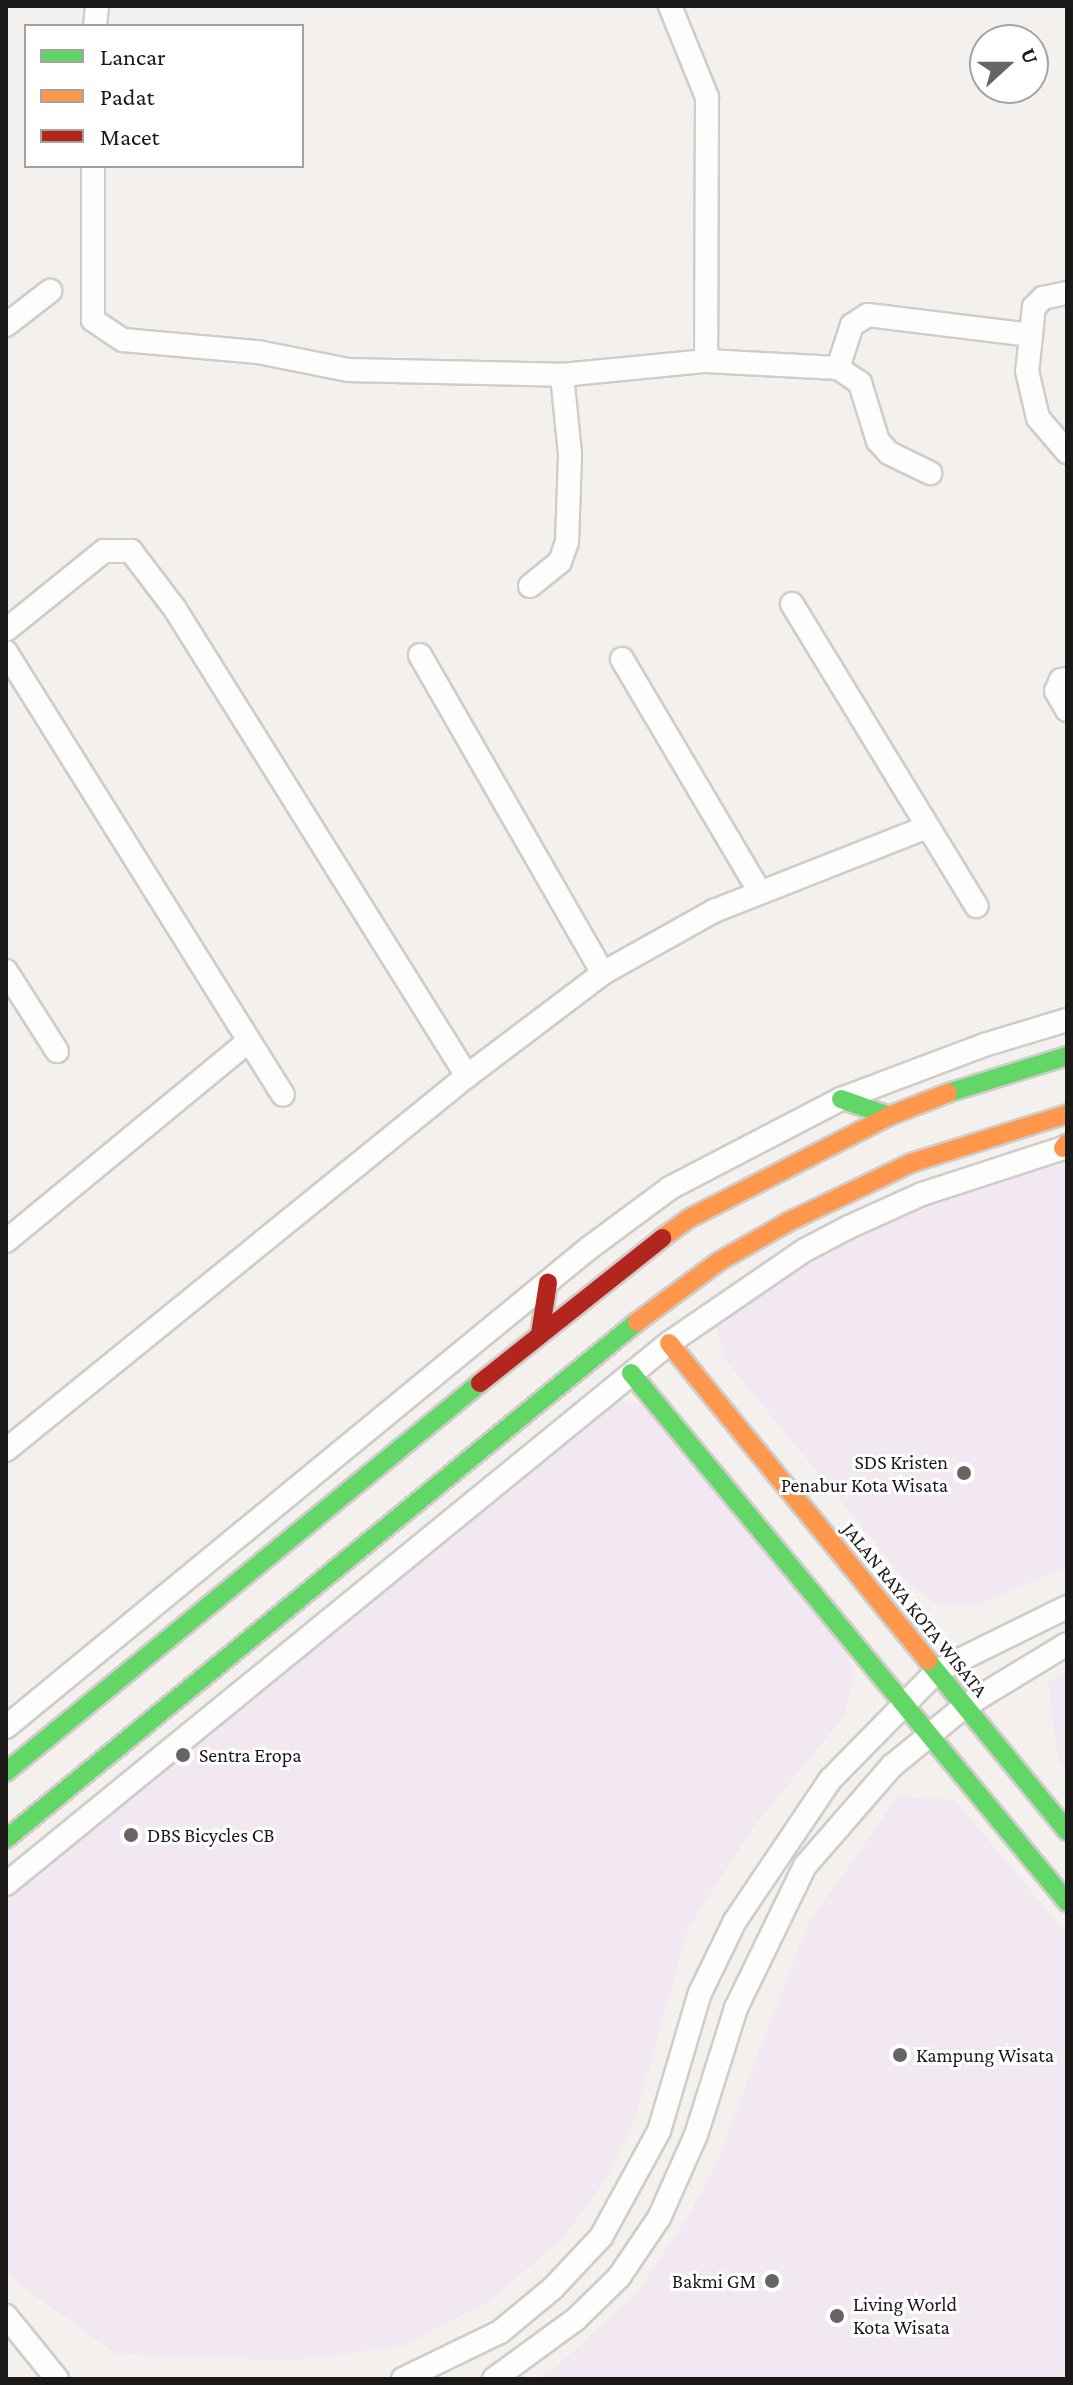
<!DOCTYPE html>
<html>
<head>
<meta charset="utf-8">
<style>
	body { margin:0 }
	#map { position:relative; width:1073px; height:2385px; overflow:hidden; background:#f4f0ed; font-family:"Crimson Pro",serif }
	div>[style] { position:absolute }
	.commercial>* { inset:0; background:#f2e8f1 }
	.roads { filter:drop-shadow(2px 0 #d0ccca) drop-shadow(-2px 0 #d0ccca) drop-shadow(0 2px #d0ccca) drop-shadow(0 -2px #d0ccca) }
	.street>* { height:22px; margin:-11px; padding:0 11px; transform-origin:11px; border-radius:11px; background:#fdfdfc }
	.fast>* { height:18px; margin:-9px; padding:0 9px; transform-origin:9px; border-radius:9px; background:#63d668 }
	.slow>* { height:18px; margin:-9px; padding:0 9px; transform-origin:9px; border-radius:9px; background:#ff974d }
	.jam>* { height:18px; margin:-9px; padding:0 9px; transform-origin:9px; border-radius:9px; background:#b3261e }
	.dots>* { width:22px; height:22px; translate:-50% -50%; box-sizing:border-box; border:4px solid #fff; border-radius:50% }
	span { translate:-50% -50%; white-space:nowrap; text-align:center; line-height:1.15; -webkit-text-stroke:6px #fff; paint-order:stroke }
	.poi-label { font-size:20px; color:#1b1917 }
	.right { translate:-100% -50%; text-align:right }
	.left { translate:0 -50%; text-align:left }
	.street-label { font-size:20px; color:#1b1917 }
	.frame { position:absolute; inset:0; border:8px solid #1b1917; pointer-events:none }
	.legend { position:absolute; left:24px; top:24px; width:280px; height:144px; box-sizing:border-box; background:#fff; border:2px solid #a4a3a2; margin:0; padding:10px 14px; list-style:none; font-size:24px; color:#1b1917 }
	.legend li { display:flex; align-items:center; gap:16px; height:40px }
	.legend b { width:40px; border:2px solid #a4a3a2 }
	.north { position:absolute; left:969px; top:24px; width:80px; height:80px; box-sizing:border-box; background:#fff; border:2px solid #a4a3a2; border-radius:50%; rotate:69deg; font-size:22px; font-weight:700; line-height:32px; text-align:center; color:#1b1917 }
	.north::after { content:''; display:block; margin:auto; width:28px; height:36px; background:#676462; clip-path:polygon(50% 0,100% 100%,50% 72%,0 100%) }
</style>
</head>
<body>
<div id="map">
	<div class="commercial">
		<i style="clip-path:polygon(1067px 1143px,1067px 1567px,974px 1606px,941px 1607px,910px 1585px,723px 1357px,716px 1322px,854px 1225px)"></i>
		<i style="clip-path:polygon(603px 1398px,641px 1404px,842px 1643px,854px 1671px,845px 1715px,752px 1829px,688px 1929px,634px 2122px,604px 2182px,562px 2239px,491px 2300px,402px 2346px,292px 2361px,116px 2354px,20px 2285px,6px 2268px,6px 1886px)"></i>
		<i style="clip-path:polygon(1067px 1673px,1067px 1771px,1058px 1760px,1048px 1681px)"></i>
		<i style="clip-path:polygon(898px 1796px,955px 1800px,1067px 1934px,1067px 2379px,535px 2379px,557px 2366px,635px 2295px,689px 2215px,716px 2164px,808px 1924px)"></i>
	</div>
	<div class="roads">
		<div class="street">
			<i style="left:670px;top:6px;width:98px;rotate:67.9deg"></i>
			<i style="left:707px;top:97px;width:264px;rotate:90.2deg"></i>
			<i style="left:706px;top:361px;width:132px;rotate:3deg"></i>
			<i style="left:838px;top:368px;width:45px;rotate:-72deg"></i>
			<i style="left:852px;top:325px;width:19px;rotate:-32deg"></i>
			<i style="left:868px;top:315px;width:164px;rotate:7deg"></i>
			<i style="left:1031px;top:335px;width:36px;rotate:96deg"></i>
			<i style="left:1027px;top:371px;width:48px;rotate:76.8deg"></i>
			<i style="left:1038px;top:418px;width:45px;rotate:49.5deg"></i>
			<i style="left:95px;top:26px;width:20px;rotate:-84deg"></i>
			<i style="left:93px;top:166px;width:154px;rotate:90deg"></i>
			<i style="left:93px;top:320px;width:36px;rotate:34deg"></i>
			<i style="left:123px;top:340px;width:136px;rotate:5.1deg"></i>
			<i style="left:258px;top:352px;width:92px;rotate:11.3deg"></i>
			<i style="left:348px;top:370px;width:214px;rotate:1.3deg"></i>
			<i style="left:562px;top:375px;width:145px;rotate:-5.6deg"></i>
			<i style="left:6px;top:325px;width:56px;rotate:-37.7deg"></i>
			<i style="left:1031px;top:335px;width:28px;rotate:-84deg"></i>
			<i style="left:1034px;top:307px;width:13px;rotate:-45deg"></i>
			<i style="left:1043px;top:298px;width:25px;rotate:-12deg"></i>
			<i style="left:838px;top:368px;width:27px;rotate:34deg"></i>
			<i style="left:860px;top:383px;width:61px;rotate:72.8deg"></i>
			<i style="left:878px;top:441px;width:16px;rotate:47deg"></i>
			<i style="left:889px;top:453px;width:46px;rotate:26deg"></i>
			<i style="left:530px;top:586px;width:38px;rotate:-39deg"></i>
			<i style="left:560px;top:562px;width:21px;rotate:-71deg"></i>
			<i style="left:567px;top:542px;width:88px;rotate:-88deg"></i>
			<i style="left:570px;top:454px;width:79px;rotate:-95.8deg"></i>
			<i style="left:792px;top:604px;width:354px;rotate:58.6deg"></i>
			<i style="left:6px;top:630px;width:126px;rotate:-38.9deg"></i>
			<i style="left:104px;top:551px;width:27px"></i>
			<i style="left:131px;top:551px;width:73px;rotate:52.8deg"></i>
			<i style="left:175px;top:609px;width:551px;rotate:57.98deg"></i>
			<i style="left:6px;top:652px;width:522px;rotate:57.98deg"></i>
			<i style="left:420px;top:655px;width:367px;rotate:60.1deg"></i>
			<i style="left:622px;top:659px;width:271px;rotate:59.4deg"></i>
			<i style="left:1067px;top:679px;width:6px;rotate:171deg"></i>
			<i style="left:1061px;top:680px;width:12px;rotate:114deg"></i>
			<i style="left:1056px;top:691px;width:22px;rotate:60deg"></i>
			<i style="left:6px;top:971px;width:95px;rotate:57.5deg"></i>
			<i style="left:6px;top:1241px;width:315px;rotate:-39.5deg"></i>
			<i style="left:6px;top:1450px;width:594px;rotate:-39.05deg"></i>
			<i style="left:467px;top:1076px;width:171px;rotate:-37.1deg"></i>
			<i style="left:603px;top:973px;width:127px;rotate:-29.2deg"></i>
			<i style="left:714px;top:911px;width:229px;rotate:-21.5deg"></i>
			<i style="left:6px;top:1727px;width:755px;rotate:-39.41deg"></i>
			<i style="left:589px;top:1248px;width:101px;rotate:-36.5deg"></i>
			<i style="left:670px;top:1188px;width:193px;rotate:-27.5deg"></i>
			<i style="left:841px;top:1099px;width:153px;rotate:-20.7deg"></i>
			<i style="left:984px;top:1045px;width:87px;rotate:-16.8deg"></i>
			<i style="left:6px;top:1884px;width:856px;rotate:-39.21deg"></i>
			<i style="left:669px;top:1343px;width:165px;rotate:-34.4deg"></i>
			<i style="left:805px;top:1250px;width:50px;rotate:-27.6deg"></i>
			<i style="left:849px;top:1227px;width:80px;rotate:-24.3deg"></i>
			<i style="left:922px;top:1194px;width:152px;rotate:-18deg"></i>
			<i style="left:6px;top:2316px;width:81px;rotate:51deg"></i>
			<i style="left:403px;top:2379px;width:108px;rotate:-25.9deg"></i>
			<i style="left:500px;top:2332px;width:69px;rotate:-39.7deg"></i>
			<i style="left:553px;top:2288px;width:70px;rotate:-46.7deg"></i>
			<i style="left:601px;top:2237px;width:121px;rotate:-61.3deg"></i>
			<i style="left:659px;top:2131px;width:144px;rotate:-73.5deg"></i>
			<i style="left:700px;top:1993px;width:80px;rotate:-64.1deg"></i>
			<i style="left:735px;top:1921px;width:170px;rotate:-56deg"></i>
			<i style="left:830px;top:1780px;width:153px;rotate:-45.5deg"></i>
			<i style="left:937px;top:1671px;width:145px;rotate:-26.2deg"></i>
			<i style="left:494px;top:2379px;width:102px;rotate:-36.2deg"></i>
			<i style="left:576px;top:2319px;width:60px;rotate:-44.3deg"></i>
			<i style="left:619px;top:2277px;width:71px;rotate:-55.9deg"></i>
			<i style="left:659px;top:2218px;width:91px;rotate:-66deg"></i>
			<i style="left:696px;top:2135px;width:133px;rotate:-72.5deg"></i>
			<i style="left:736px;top:2008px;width:158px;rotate:-64.1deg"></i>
			<i style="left:805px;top:1866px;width:133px;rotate:-49deg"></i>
			<i style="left:892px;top:1766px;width:94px;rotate:-39.4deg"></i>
			<i style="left:965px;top:1706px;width:119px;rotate:-31.3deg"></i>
		</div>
		<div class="fast">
			<i style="left:948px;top:1093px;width:125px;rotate:-17.3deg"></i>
			<i style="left:841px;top:1099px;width:51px;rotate:19.5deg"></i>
			<i style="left:631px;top:1373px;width:686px;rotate:50.5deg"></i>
			<i style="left:928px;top:1661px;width:220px;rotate:50.7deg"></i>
			<i style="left:6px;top:1772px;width:613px;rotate:-39.37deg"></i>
			<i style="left:6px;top:1839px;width:816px;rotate:-39.33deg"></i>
		</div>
		<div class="slow">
			<i style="left:1063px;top:1148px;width:6px;rotate:-51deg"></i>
			<i style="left:662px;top:1238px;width:32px;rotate:-36deg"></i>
			<i style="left:688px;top:1219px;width:226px;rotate:-27.1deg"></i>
			<i style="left:889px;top:1116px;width:63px;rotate:-21.3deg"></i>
			<i style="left:637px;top:1322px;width:101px;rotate:-36.5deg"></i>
			<i style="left:718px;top:1262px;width:81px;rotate:-29.7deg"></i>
			<i style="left:788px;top:1222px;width:136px;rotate:-25.6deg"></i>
			<i style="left:911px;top:1163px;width:164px;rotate:-17.4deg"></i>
			<i style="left:669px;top:1343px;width:410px;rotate:50.8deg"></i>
		</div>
		<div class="jam">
			<i style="left:540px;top:1334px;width:52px;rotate:-81.1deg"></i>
			<i style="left:480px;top:1383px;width:233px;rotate:-38.5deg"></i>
		</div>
	</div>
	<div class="dots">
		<i style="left:964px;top:1473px;background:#676462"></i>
		<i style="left:183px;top:1755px;background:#676462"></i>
		<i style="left:131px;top:1835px;background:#676462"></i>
		<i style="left:900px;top:2055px;background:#676462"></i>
		<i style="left:772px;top:2281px;background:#676462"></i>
		<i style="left:837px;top:2316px;background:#676462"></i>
	</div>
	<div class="poi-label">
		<span class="right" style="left:948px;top:1474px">SDS Kristen<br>Penabur Kota Wisata</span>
		<span class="left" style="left:199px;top:1755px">Sentra Eropa</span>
		<span class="left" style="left:147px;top:1835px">DBS Bicycles CB</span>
		<span class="left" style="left:916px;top:2055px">Kampung Wisata</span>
		<span class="right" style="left:756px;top:2281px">Bakmi GM</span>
		<span class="left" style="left:853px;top:2316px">Living World<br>Kota Wisata</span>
	</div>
	<div class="street-label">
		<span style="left:915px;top:1610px;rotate:51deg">JALAN RAYA KOTA WISATA</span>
	</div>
	<div class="frame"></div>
	<ul class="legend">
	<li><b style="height:10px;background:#63d668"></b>Lancar</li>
	<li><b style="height:10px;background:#ff974d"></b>Padat</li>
	<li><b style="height:10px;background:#b3261e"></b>Macet</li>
	</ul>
	<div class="north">U</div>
</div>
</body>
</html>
